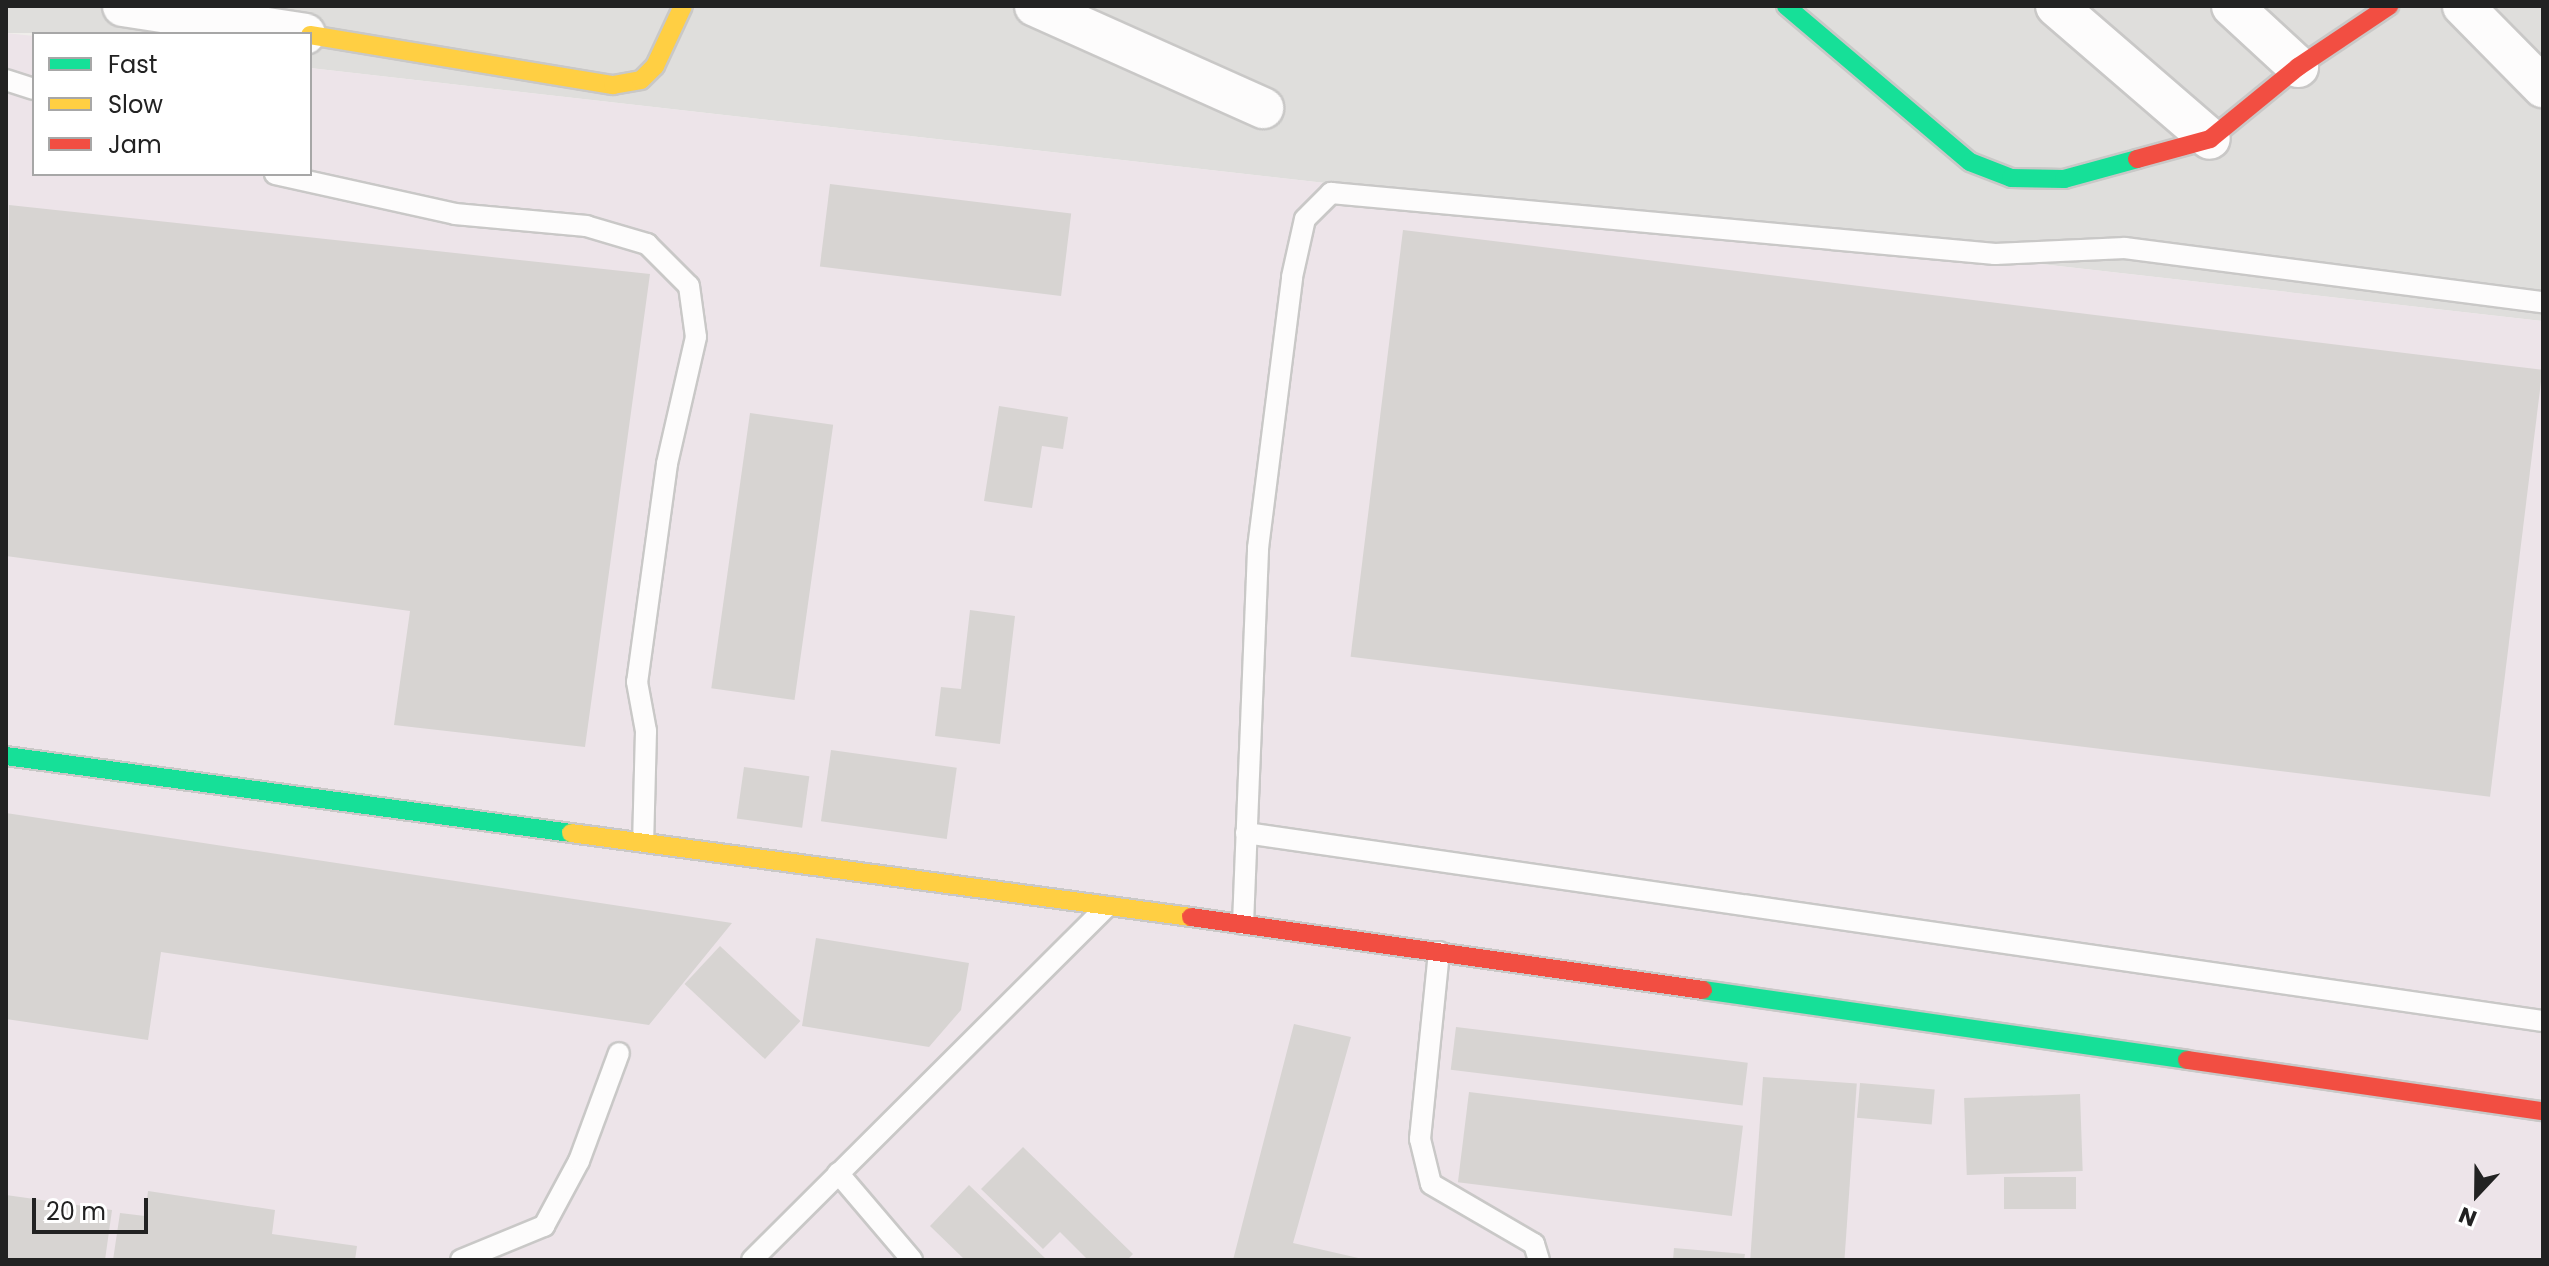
<!DOCTYPE html>
<html>
<head>
<meta charset="utf-8">
<style>
	body { margin:0 }
	#map { position:relative; width:2549px; height:1266px; overflow:hidden; background:#f0eeeb; font-family:Poppins,sans-serif }
	div>[style] { position:absolute }
	.residential>* { inset:0; background:#dfdedc }
	.industrial>* { inset:0; background:#ede4e9 }
	.building>* { inset:0; background:#d7d4d2; transform-origin:0 0 }
	.roads { filter:drop-shadow(2px 0 #c9c8c7) drop-shadow(-2px 0 #c9c8c7) drop-shadow(0 2px #c9c8c7) drop-shadow(0 -2px #c9c8c7) }
	.lane>* { height:20px; margin:-10px; padding:0 10px; transform-origin:10px; border-radius:10px; background:#fdfcfc }
	.street>* { height:40px; margin:-20px; padding:0 20px; transform-origin:20px; border-radius:20px; background:#fdfcfc }
	.fast>* { height:18px; margin:-9px; padding:0 9px; transform-origin:9px; border-radius:9px; background:#16e098 }
	.slow>* { height:18px; margin:-9px; padding:0 9px; transform-origin:9px; border-radius:9px; background:#ffcf43 }
	.jam>* { height:18px; margin:-9px; padding:0 9px; transform-origin:9px; border-radius:9px; background:#f24e42 }
	span { translate:-50% -50%; white-space:nowrap; text-align:center; line-height:1.15; -webkit-text-stroke:8px #fff; paint-order:stroke }
	.frame { position:absolute; inset:0; border:8px solid #222; pointer-events:none }
	.legend { position:absolute; left:32px; top:32px; width:280px; height:144px; box-sizing:border-box; background:#fff; border:2px solid #a7a7a7; margin:0; padding:10px 14px; list-style:none; font-size:24px; color:#222 }
	.legend li { display:flex; align-items:center; gap:16px; height:40px }
	.legend b { width:40px; border:2px solid #a7a7a7 }
	.north { position:absolute; left:2437px; top:1154px; width:80px; height:80px; -webkit-text-stroke:6px #fff; paint-order:stroke; rotate:202deg; font-size:22px; font-weight:700; line-height:32px; text-align:center; color:#222 }
	.north::after { content:''; display:block; margin:auto; width:28px; height:36px; background:#222; clip-path:polygon(50% 0,100% 100%,50% 72%,0 100%) }
	.scale { position:absolute; left:32px; top:1198px; width:116px; height:36px; box-sizing:border-box; border:4px solid #222; border-top:0; padding-left:10px; font-size:24px; line-height:28px; white-space:nowrap; color:#222; -webkit-text-stroke:6px #fff; paint-order:stroke }
</style>
</head>
<body>
<div id="map">
	<div class="residential">
		<i style="clip-path:polygon(6px 6px,2543px 6px,2543px 321px,310px 68px,310px 34px,6px 33px)"></i>
	</div>
	<div class="industrial">
		<i style="clip-path:polygon(6px 33px,34px 36px,34px 174px,310px 174px,310px 68px,2543px 321px,2543px 1260px,6px 1260px)"></i>
	</div>
	<div class="building">
		<i style="left:830px;top:184px;width:243px;height:83px;rotate:7deg"></i>
		<i style="clip-path:polygon(9px 205px,650px 274px,585px 747px,394px 725px,410px 611px,6px 556px)"></i>
		<i style="left:1403px;top:230px;width:1148px;height:430px;rotate:7deg"></i>
		<i style="clip-path:polygon(999px 406px,1068px 417px,1063px 449px,1042px 446px,1032px 508px,984px 501px)"></i>
		<i style="left:750px;top:413px;width:84px;height:278px;rotate:8deg"></i>
		<i style="clip-path:polygon(970px 610px,1015px 616px,1000px 744px,935px 736px,941px 687px,961px 689px)"></i>
		<i style="left:831px;top:750px;width:127px;height:72px;rotate:8deg"></i>
		<i style="left:744px;top:767px;width:66px;height:52px;rotate:8deg"></i>
		<i style="clip-path:polygon(6px 813px,732px 923px,649px 1025px,161px 952px,148px 1040px,6px 1019px)"></i>
		<i style="clip-path:polygon(816px 938px,969px 963px,961px 1010px,929px 1047px,802px 1026px)"></i>
		<i style="left:720px;top:946px;width:110px;height:52px;rotate:43deg"></i>
		<i style="clip-path:polygon(1294px 1024px,1351px 1037px,1293px 1243px,1367px 1260px,1233px 1260px)"></i>
		<i style="left:1456px;top:1027px;width:294px;height:43px;rotate:7deg"></i>
		<i style="left:1763px;top:1077px;width:94px;height:183px;rotate:4deg"></i>
		<i style="left:1860px;top:1083px;width:75px;height:35px;rotate:5deg"></i>
		<i style="left:1469px;top:1092px;width:276px;height:91px;rotate:7deg"></i>
		<i style="left:2080px;top:1094px;width:77px;height:116px;rotate:88deg"></i>
		<i style="clip-path:polygon(1023px 1147px,1133px 1254px,1127px 1260px,1088px 1260px,1060px 1232px,1043px 1249px,981px 1189px)"></i>
		<i style="left:2076px;top:1177px;width:32px;height:72px;rotate:90deg"></i>
		<i style="clip-path:polygon(969px 1185px,1047px 1260px,965px 1260px,930px 1226px)"></i>
		<i style="clip-path:polygon(148px 1191px,275px 1210px,272px 1234px,357px 1246px,355px 1260px,113px 1260px,120px 1213px,145px 1216px)"></i>
		<i style="clip-path:polygon(6px 1195px,112px 1210px,105px 1260px,6px 1260px)"></i>
		<i style="clip-path:polygon(1674px 1248px,1745px 1254px,1744px 1260px,1673px 1260px)"></i>
	</div>
	<div class="roads">
		<div class="lane">
			<i style="left:6px;top:80px;width:29px;rotate:18deg"></i>
			<i style="left:275px;top:174px;width:184px;rotate:12.5deg"></i>
			<i style="left:455px;top:214px;width:132px;rotate:5.2deg"></i>
			<i style="left:586px;top:226px;width:64px;rotate:16.4deg"></i>
			<i style="left:647px;top:244px;width:59px;rotate:45deg"></i>
			<i style="left:689px;top:286px;width:51px;rotate:82.2deg"></i>
			<i style="left:696px;top:337px;width:130px;rotate:102.9deg"></i>
			<i style="left:667px;top:464px;width:220px;rotate:97.8deg"></i>
			<i style="left:637px;top:682px;width:50px;rotate:79.6deg"></i>
			<i style="left:646px;top:731px;width:111px;rotate:91.5deg"></i>
			<i style="left:1246px;top:833px;width:1311px;rotate:8.25deg"></i>
			<i style="left:1243px;top:924px;width:376px;rotate:-87.7deg"></i>
			<i style="left:1258px;top:548px;width:273px;rotate:-82.8deg"></i>
			<i style="left:1292px;top:277px;width:59px;rotate:-77.4deg"></i>
			<i style="left:1305px;top:219px;width:37px;rotate:-45deg"></i>
			<i style="left:1331px;top:193px;width:667px;rotate:5.25deg"></i>
			<i style="left:1995px;top:254px;width:130px;rotate:-2.6deg"></i>
			<i style="left:2125px;top:248px;width:421px;rotate:7.4deg"></i>
			<i style="left:1439px;top:952px;width:188px;rotate:95.8deg"></i>
			<i style="left:1420px;top:1139px;width:46px;rotate:76.3deg"></i>
			<i style="left:1431px;top:1184px;width:119px;rotate:30.2deg"></i>
			<i style="left:1534px;top:1244px;width:17px;rotate:73deg"></i>
			<i style="left:838px;top:1173px;width:114px;rotate:49.6deg"></i>
			<i style="left:461px;top:1260px;width:90px;rotate:-22.3deg"></i>
			<i style="left:544px;top:1226px;width:74px;rotate:-61.7deg"></i>
			<i style="left:579px;top:1161px;width:115px;rotate:-69.7deg"></i>
			<i style="left:752px;top:1260px;width:500px;rotate:-44.9deg"></i>
		</div>
		<div class="street">
			<i style="left:123px;top:6px;width:184px;rotate:8.7deg"></i>
			<i style="left:1035px;top:6px;width:250px;rotate:24.1deg"></i>
			<i style="left:2056px;top:6px;width:203px;rotate:40.8deg"></i>
			<i style="left:2232px;top:6px;width:90px;rotate:42.7deg"></i>
			<i style="left:2463px;top:6px;width:114px;rotate:45.4deg"></i>
		</div>
		<div class="fast">
			<i style="left:1786px;top:6px;width:241px;rotate:40.3deg"></i>
			<i style="left:1970px;top:162px;width:44px;rotate:21.3deg"></i>
			<i style="left:2011px;top:178px;width:53px;rotate:1.1deg"></i>
			<i style="left:2064px;top:179px;width:76px;rotate:-15.3deg"></i>
			<i style="left:6px;top:756px;width:570px;rotate:7.76deg"></i>
			<i style="left:1703px;top:990px;width:489px;rotate:8.2deg"></i>
		</div>
		<div class="slow">
			<i style="left:310px;top:35px;width:307px;rotate:9.4deg"></i>
			<i style="left:613px;top:85px;width:28px;rotate:-10deg"></i>
			<i style="left:641px;top:80px;width:20px;rotate:-45deg"></i>
			<i style="left:655px;top:66px;width:66px;rotate:-65deg"></i>
			<i style="left:571px;top:833px;width:626px;rotate:7.72deg"></i>
		</div>
		<div class="jam">
			<i style="left:2137px;top:159px;width:76px;rotate:-15.3deg"></i>
			<i style="left:2210px;top:139px;width:114px;rotate:-39.3deg"></i>
			<i style="left:2298px;top:67px;width:110px;rotate:-33.8deg"></i>
			<i style="left:1191px;top:917px;width:517px;rotate:8.11deg"></i>
			<i style="left:2187px;top:1060px;width:360px;rotate:8.2deg"></i>
		</div>
	</div>
	<div class="frame"></div>
	<ul class="legend">
	<li><b style="height:10px;background:#16e098"></b>Fast</li>
	<li><b style="height:10px;background:#ffcf43"></b>Slow</li>
	<li><b style="height:10px;background:#f24e42"></b>Jam</li>
	</ul>
	<div class="north">N</div>
	<div class="scale">20 m</div>
</div>
</body>
</html>
